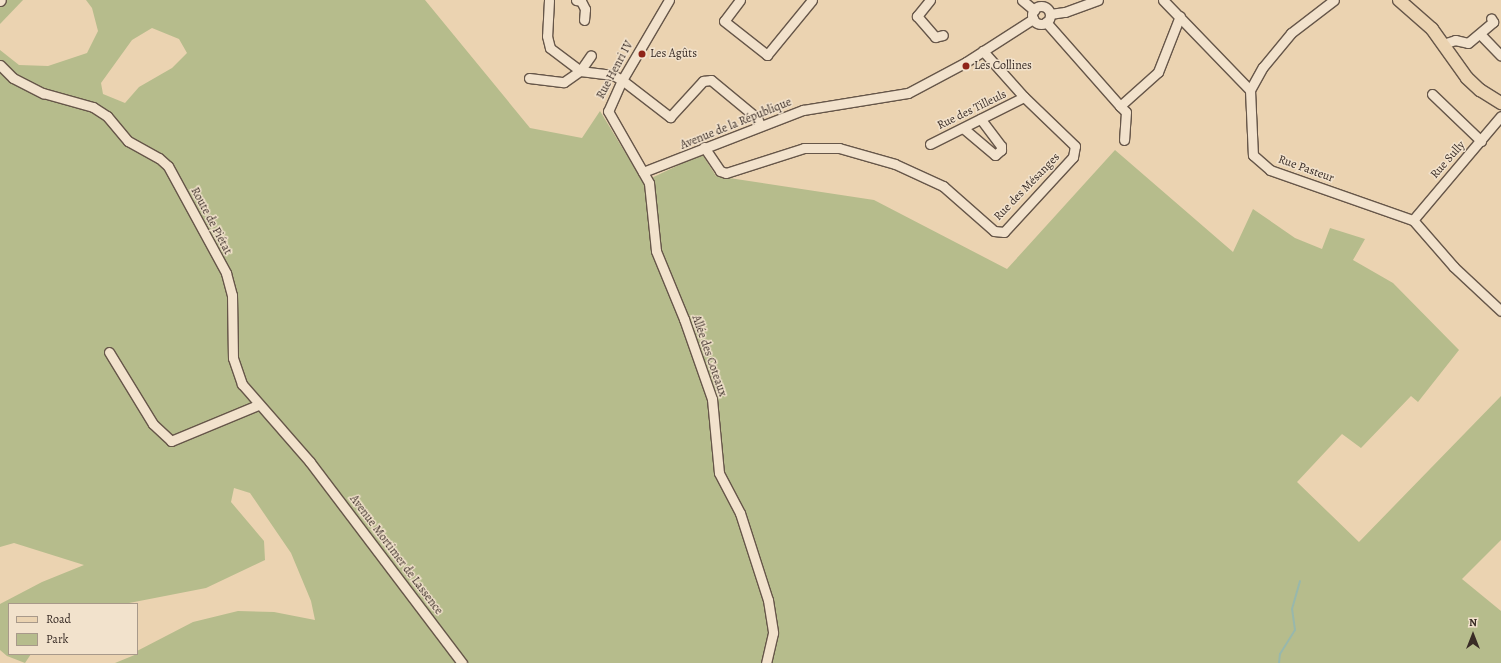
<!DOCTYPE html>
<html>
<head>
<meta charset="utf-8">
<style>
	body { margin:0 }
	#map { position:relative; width:1501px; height:663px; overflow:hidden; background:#ebd3b1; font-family:Alegreya,serif }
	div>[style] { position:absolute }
	.green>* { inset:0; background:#b6bc8c }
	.stream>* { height:2px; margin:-1px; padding:0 1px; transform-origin:1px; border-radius:1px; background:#98b8ac }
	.roads { filter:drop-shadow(1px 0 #665649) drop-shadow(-1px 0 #665649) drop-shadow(0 1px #665649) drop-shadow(0 -1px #665649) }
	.minor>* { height:9px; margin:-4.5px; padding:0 4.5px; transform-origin:4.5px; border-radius:4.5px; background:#f2e2cc }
	.minor>.ring { margin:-4.5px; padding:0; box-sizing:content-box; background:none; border:9px solid #f2e2cc; border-radius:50% }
	.major>* { height:12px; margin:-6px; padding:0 6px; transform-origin:6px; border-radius:6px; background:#ebd3b1 }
	.dots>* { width:11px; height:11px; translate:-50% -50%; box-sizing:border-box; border:2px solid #f2e2cc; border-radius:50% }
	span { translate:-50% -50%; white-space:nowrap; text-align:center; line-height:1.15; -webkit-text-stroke:3px #f2e2cc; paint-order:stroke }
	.poi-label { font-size:12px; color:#392c26 }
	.left { translate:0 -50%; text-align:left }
	.street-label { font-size:12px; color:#392c26 }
	.legend { position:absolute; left:8px; top:603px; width:130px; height:52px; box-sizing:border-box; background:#f2e2cc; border:1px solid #a8998a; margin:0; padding:5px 7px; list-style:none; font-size:12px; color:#392c26 }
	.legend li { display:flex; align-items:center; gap:8px; height:20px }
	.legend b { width:20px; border:1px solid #a8998a }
	.north { position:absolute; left:1453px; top:615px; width:40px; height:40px; -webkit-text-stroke:3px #f2e2cc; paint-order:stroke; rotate:0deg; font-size:11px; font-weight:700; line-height:16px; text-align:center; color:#392c26 }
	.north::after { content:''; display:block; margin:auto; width:14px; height:18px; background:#392c26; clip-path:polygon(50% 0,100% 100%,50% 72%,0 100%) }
</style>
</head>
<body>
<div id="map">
	<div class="green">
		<i style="clip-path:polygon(0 0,23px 0,0 24px)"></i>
		<i style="clip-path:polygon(evenodd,86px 0,425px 0,530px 128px,582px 138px,600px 111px,643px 182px,702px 154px,716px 176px,874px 200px,1007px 269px,1115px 150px,1233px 252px,1253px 209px,1295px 238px,1322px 249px,1330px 228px,1365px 239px,1353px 260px,1393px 283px,1459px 350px,1418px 402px,1411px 396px,1361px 448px,1342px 434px,1297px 482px,1359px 542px,1501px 396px,1501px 540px,1462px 579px,1501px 611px,1501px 663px,115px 663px,137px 654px,137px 651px,193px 622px,238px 611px,274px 612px,315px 620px,311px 601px,291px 553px,250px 493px,234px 488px,231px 502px,264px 541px,265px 560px,206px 588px,124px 604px,9px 604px,9px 654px,31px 654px,25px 663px,7px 656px,0 650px,0 604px,42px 582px,84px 565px,14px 543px,0 547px,0 50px,19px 65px,48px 66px,87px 53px,98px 31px,92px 8px,86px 0,152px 28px,179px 39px,187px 53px,172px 68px,139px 87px,125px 103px,103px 94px,101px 83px,132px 40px,152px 28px)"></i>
	</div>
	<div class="stream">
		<i style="left:1279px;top:663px;width:9px;rotate:-84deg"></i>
		<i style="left:1280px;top:654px;width:28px;rotate:-58deg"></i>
		<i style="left:1295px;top:630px;width:21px;rotate:-98deg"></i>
		<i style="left:1292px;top:609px;width:29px;rotate:-74deg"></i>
	</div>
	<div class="roads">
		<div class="minor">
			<i style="left:549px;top:0;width:36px;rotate:93deg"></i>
			<i style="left:547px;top:36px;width:12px;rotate:76deg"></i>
			<i style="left:550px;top:48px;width:38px;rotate:37deg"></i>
			<i style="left:580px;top:71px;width:33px;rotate:7deg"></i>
			<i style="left:613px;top:75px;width:10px;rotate:29deg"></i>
			<i style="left:622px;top:80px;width:61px;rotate:37.6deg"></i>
			<i style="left:670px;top:117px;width:49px;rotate:-47.5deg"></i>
			<i style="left:703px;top:81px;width:8px;rotate:-7deg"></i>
			<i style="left:711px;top:80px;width:60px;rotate:39.6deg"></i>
			<i style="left:757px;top:118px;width:8px;rotate:67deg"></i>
			<i style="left:576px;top:0;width:5px;rotate:11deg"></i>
			<i style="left:581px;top:1px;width:9px;rotate:63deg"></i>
			<i style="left:585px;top:9px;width:11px;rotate:95deg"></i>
			<i style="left:669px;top:0;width:93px;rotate:120.4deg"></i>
			<i style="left:622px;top:80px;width:34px;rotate:114deg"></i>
			<i style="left:608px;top:111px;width:83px;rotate:60.3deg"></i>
			<i style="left:649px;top:183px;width:68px;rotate:84.1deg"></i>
			<i style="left:656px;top:251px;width:74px;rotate:67.6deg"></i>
			<i style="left:684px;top:319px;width:85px;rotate:70.7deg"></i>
			<i style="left:712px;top:399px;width:74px;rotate:84.6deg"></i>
			<i style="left:719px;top:473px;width:45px;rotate:62.3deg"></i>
			<i style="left:740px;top:513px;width:91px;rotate:72.2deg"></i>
			<i style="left:768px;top:600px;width:33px;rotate:81deg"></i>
			<i style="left:773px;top:633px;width:31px;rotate:103deg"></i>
			<i style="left:740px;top:0;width:26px;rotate:127deg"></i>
			<i style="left:724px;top:21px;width:55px;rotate:38.3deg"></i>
			<i style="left:767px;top:55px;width:71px;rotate:-50.7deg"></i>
			<i style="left:930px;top:0;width:21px;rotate:129deg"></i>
			<i style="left:917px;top:16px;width:28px;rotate:49deg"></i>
			<i style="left:935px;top:37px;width:8px;rotate:-14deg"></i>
			<i style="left:1022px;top:0;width:16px;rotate:40deg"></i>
			<i style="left:1163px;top:0;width:125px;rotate:46deg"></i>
			<i style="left:1250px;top:90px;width:65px;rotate:87.4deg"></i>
			<i style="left:1253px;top:155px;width:23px;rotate:41deg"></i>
			<i style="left:1270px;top:170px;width:151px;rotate:19.3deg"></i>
			<i style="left:1413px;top:220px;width:62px;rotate:48.9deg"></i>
			<i style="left:1454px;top:267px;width:64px;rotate:43.1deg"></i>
			<i style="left:0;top:1px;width:1px;rotate:-45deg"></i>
			<i class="ring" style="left:1032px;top:6px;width:9px;height:9px"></i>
			<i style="left:1050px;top:14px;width:15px;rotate:-8deg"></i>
			<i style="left:1065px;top:12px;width:35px;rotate:-20deg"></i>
			<i style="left:1046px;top:22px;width:112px;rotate:48.6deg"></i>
			<i style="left:1120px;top:106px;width:51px;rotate:-41.8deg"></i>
			<i style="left:1158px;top:72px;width:60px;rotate:-68.6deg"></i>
			<i style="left:1480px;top:34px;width:30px;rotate:46deg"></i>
			<i style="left:1443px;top:44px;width:13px;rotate:-18deg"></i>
			<i style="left:1455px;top:40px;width:13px;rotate:13deg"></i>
			<i style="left:1468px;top:43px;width:33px;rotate:-40deg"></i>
			<i style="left:1493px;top:22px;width:4px;rotate:-117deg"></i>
			<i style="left:0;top:65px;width:18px;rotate:45deg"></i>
			<i style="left:13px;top:78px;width:34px;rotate:27deg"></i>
			<i style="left:43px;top:93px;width:52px;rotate:15.6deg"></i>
			<i style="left:93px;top:107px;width:17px;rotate:33deg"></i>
			<i style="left:107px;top:116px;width:33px;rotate:50deg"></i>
			<i style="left:128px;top:141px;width:35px;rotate:29deg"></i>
			<i style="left:159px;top:158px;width:12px;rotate:42deg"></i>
			<i style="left:168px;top:166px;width:122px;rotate:61.5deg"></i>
			<i style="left:226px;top:273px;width:23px;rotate:75deg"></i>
			<i style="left:232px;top:295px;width:63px;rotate:89.1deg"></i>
			<i style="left:233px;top:358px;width:28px;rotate:71deg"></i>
			<i style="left:242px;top:384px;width:103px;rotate:48.9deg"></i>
			<i style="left:310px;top:462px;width:252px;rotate:52.9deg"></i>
			<i style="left:529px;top:78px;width:35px;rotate:7deg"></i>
			<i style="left:564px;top:82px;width:19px;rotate:-35deg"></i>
			<i style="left:580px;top:71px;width:19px;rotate:-55deg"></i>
			<i style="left:1250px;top:90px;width:26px;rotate:-61deg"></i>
			<i style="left:1263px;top:67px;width:44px;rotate:-50.5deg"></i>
			<i style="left:1291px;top:33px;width:54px;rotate:-37.5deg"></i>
			<i style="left:1432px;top:94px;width:68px;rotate:43.8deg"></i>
			<i style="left:1120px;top:106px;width:8px;rotate:45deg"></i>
			<i style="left:1126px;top:112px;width:28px;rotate:94deg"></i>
			<i style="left:963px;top:128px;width:42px;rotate:40.2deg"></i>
			<i style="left:995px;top:155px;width:8px;rotate:-40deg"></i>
			<i style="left:1001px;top:150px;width:4px;rotate:-90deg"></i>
			<i style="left:1001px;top:146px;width:34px;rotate:-127deg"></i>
			<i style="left:930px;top:144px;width:105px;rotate:-26.6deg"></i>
			<i style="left:704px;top:147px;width:29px;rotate:56deg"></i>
			<i style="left:720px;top:171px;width:6px;rotate:18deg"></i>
			<i style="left:726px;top:173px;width:82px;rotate:-17.8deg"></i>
			<i style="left:804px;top:148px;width:35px"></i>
			<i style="left:839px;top:148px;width:58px;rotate:15.9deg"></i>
			<i style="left:895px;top:164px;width:53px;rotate:24.6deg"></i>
			<i style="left:943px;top:186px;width:68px;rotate:41.4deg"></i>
			<i style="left:994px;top:231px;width:10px;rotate:6deg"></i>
			<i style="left:1004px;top:232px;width:102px;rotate:-47.4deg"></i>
			<i style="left:1073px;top:157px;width:11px;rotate:-80deg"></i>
			<i style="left:1075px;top:146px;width:71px;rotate:-136.1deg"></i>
			<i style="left:1024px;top:97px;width:62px;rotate:-131.7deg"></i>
			<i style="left:643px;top:172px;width:172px;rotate:-21.2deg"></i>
			<i style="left:803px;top:110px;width:106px;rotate:-9.2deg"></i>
			<i style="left:908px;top:93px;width:66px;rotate:-28.1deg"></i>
			<i style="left:966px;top:62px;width:80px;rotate:-32.7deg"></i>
			<i style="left:1413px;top:220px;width:136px;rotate:-49.8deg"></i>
			<i style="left:109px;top:352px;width:84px;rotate:58.6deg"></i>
			<i style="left:153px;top:424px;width:25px;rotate:43deg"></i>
			<i style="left:171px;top:441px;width:94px;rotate:-22.5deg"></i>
		</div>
		<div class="major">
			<i style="left:1399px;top:0;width:44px;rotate:41.3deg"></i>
			<i style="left:1432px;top:29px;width:60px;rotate:54.5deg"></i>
			<i style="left:1467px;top:78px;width:18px;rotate:43deg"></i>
			<i style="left:1480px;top:90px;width:25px;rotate:32deg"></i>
		</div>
	</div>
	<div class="dots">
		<i style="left:642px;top:54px;background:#8f2418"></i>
		<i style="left:966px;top:66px;background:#8f2418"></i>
	</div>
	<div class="poi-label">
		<span class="left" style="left:650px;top:54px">Les Agûts</span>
		<span class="left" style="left:974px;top:66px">Les Collines</span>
	</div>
	<div class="street-label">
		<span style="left:615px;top:70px;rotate:-62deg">Rue Henri IV</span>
		<span style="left:972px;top:110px;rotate:-26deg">Rue des Tilleuls</span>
		<span style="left:736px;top:124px;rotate:-22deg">Avenue de la République</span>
		<span style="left:1448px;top:160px;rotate:-49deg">Rue Sully</span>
		<span style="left:1306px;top:169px;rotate:20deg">Rue Pasteur</span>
		<span style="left:1027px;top:187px;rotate:-46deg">Rue des Mésanges</span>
		<span style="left:211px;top:221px;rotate:62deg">Route de Piétat</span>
		<span style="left:709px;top:356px;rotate:71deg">Allée des Coteaux</span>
		<span style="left:396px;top:555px;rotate:53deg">Avenue Mortimer de Lassence</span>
	</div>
	<ul class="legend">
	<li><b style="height:5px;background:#ebd3b1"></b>Road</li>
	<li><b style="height:11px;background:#b6bc8c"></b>Park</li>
	</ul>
	<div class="north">N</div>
</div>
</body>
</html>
